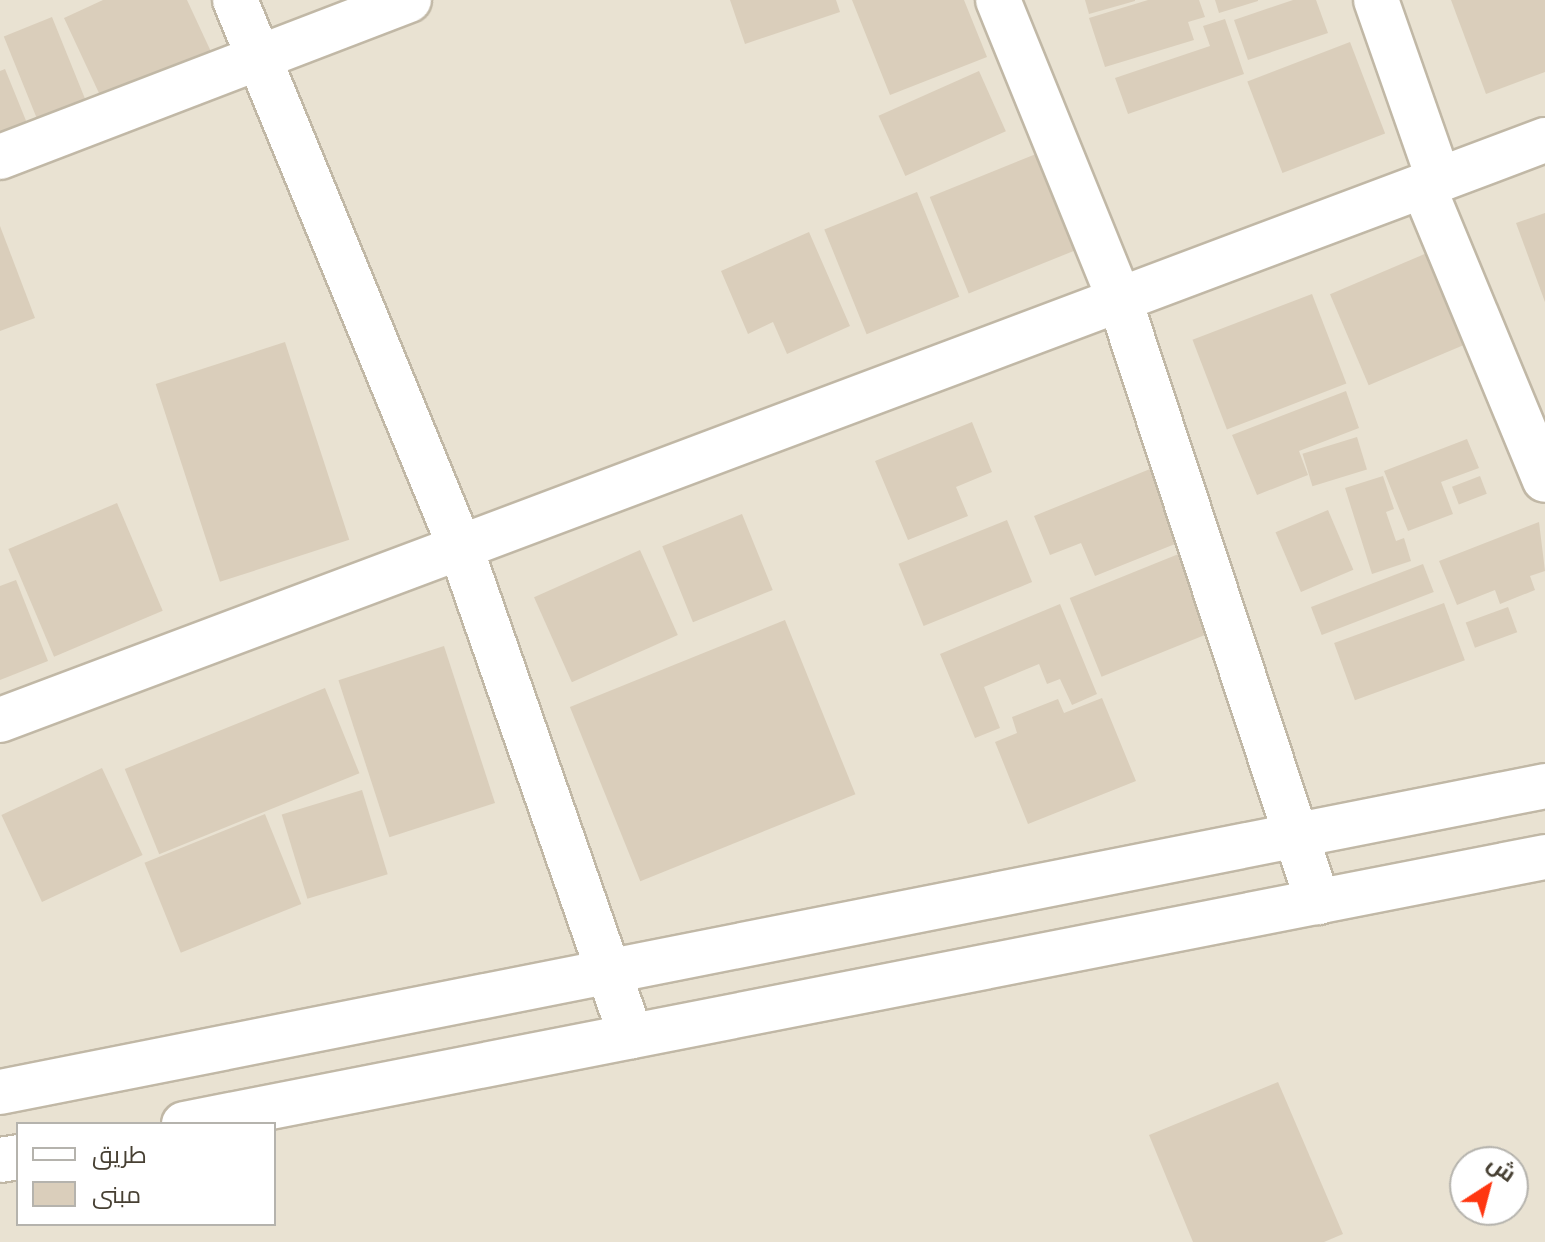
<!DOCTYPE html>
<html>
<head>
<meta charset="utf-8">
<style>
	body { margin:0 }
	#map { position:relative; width:1545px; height:1242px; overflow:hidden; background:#f4f0e4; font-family:Commissioner,Cairo,sans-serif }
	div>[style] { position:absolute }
	.residential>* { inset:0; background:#e9e2d2 }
	.building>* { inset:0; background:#dacebb; transform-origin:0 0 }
	.roads { filter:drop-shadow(2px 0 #c1b8a6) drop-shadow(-2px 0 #c1b8a6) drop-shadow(0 2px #c1b8a6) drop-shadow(0 -2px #c1b8a6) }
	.street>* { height:44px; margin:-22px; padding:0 22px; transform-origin:22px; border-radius:22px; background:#fff }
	span { translate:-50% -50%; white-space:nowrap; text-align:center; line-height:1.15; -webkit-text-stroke:8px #fff; paint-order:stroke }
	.legend { position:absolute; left:16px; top:1122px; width:260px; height:104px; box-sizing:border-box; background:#fff; border:2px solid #b5b3ad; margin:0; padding:10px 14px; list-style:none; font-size:24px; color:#474033 }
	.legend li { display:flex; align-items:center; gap:16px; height:40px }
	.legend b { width:40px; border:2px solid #b5b3ad }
	.north { position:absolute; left:1449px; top:1146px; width:80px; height:80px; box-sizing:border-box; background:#fff; border:2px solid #b5b3ad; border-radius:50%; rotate:36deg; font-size:22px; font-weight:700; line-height:32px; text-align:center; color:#474033 }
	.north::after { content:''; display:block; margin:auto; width:28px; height:36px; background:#ff3711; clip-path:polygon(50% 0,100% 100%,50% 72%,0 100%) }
</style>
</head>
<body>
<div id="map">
	<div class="residential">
		<i style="clip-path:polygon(evenodd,0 0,1545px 0,1545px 1242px,0 1242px,0 0,18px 1124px,274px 1124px,274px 1224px,18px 1224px,18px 1124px,0 0,1465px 1162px,1513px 1162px,1513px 1210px,1465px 1210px,1465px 1162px)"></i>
	</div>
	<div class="building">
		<i style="clip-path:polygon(103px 0,187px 0,213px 56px,105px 106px,64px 18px)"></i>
		<i style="clip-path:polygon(730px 0,836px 0,840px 12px,745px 44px)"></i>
		<i style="clip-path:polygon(852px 0,964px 0,987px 57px,890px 95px)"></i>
		<i style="clip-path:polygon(1085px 0,1135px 0,1135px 1px,1089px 14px)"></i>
		<i style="clip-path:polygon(1148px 0,1199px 0,1205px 17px,1188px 22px,1194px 40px,1105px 67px,1089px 18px)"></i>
		<i style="clip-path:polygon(1215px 0,1258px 0,1258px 1px,1219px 13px)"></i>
		<i style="clip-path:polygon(1293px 0,1316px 0,1328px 33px,1248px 60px,1234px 20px)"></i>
		<i style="clip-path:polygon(1451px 0,1545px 0,1545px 72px,1486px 94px)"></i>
		<i style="left:52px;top:17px;width:97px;height:52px;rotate:68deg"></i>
		<i style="clip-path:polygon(1225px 19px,1244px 74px,1128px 114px,1115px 78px,1210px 46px,1203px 26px)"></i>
		<i style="left:1350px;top:42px;width:98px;height:110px;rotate:69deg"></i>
		<i style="clip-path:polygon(5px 69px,31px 133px,0 146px,0 71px)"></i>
		<i style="left:979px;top:71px;width:66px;height:110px;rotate:66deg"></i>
		<i style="left:1041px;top:152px;width:104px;height:120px;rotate:68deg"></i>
		<i style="left:917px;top:192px;width:113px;height:100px;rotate:68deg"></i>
		<i style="clip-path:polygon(1545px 213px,1545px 302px,1516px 223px)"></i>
		<i style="clip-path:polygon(0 226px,35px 318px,0 331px)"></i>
		<i style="clip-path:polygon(809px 232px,850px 326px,787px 354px,773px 322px,748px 334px,721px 271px)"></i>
		<i style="left:1434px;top:250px;width:99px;height:113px;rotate:67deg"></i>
		<i style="left:1312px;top:294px;width:96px;height:128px;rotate:69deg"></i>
		<i style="left:285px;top:342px;width:208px;height:136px;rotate:72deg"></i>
		<i style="clip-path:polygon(1346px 391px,1359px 428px,1299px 451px,1308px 475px,1257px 495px,1232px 435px)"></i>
		<i style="clip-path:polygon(972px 422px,992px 472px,956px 487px,968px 516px,908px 540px,875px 461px)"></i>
		<i style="left:1357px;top:437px;width:34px;height:57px;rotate:73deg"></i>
		<i style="clip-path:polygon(1467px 439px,1479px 468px,1441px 482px,1453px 514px,1408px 531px,1384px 471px)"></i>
		<i style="clip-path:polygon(1155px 467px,1185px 540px,1095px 576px,1081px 543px,1050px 555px,1034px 516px)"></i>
		<i style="clip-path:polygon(1383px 476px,1394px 509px,1386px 512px,1396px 541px,1404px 538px,1411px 561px,1372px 574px,1345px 488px)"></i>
		<i style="left:1480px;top:476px;width:19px;height:30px;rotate:69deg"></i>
		<i style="left:117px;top:503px;width:117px;height:118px;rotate:67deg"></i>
		<i style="left:1328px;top:510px;width:65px;height:57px;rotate:67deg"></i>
		<i style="left:742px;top:514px;width:82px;height:86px;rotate:68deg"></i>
		<i style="left:1007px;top:520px;width:67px;height:117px;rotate:68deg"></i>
		<i style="clip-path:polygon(1539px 522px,1545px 571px,1530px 576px,1535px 590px,1500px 604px,1495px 590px,1457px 605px,1439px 561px)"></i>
		<i style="left:640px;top:550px;width:93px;height:116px;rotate:66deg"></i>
		<i style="left:1181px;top:553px;width:85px;height:120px;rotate:68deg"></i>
		<i style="left:1423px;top:564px;width:30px;height:120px;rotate:69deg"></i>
		<i style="clip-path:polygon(16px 580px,48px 661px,0 680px,0 586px)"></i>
		<i style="left:1444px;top:603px;width:61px;height:117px;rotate:70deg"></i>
		<i style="clip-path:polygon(1060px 604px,1097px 694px,1072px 705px,1060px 679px,1047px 684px,1039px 664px,984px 687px,1000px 728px,975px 738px,940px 654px)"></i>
		<i style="left:1508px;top:607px;width:27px;height:45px;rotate:70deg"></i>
		<i style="left:785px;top:620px;width:188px;height:232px;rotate:68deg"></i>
		<i style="left:444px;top:646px;width:165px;height:111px;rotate:72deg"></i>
		<i style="left:325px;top:688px;width:92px;height:216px;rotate:68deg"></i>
		<i style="clip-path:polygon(1102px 698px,1136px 781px,1028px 824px,995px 742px,1017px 733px,1012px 717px,1058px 699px,1064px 713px)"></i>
		<i style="left:102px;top:768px;width:96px;height:111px;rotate:65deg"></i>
		<i style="left:362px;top:790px;width:88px;height:84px;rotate:73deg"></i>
		<i style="left:265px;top:814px;width:97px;height:130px;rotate:68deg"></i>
		<i style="clip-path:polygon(1278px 1082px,1343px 1234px,1324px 1242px,1193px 1242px,1149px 1135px)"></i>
	</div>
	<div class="roads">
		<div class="street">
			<i style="left:235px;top:0;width:594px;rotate:67.63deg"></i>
			<i style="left:461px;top:549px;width:516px;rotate:70.76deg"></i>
			<i style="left:998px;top:0;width:325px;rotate:67.9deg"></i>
			<i style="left:1120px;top:301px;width:633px;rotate:71.77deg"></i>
			<i style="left:1376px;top:0;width:191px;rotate:70.7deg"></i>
			<i style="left:0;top:157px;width:438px;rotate:-21deg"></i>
			<i style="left:1423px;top:186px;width:318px;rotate:67.5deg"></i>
			<i style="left:0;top:720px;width:1650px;rotate:-20.58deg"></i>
			<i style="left:0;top:1092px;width:1575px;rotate:-11.2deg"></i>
			<i style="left:184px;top:1124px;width:1387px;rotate:-11.1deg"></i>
			<i style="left:0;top:1160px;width:18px;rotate:-9deg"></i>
		</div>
	</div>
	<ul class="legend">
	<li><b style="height:10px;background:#fff"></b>طريق</li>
	<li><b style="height:22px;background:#dacebb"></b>مبنى</li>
	</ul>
	<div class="north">ش</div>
</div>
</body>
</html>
